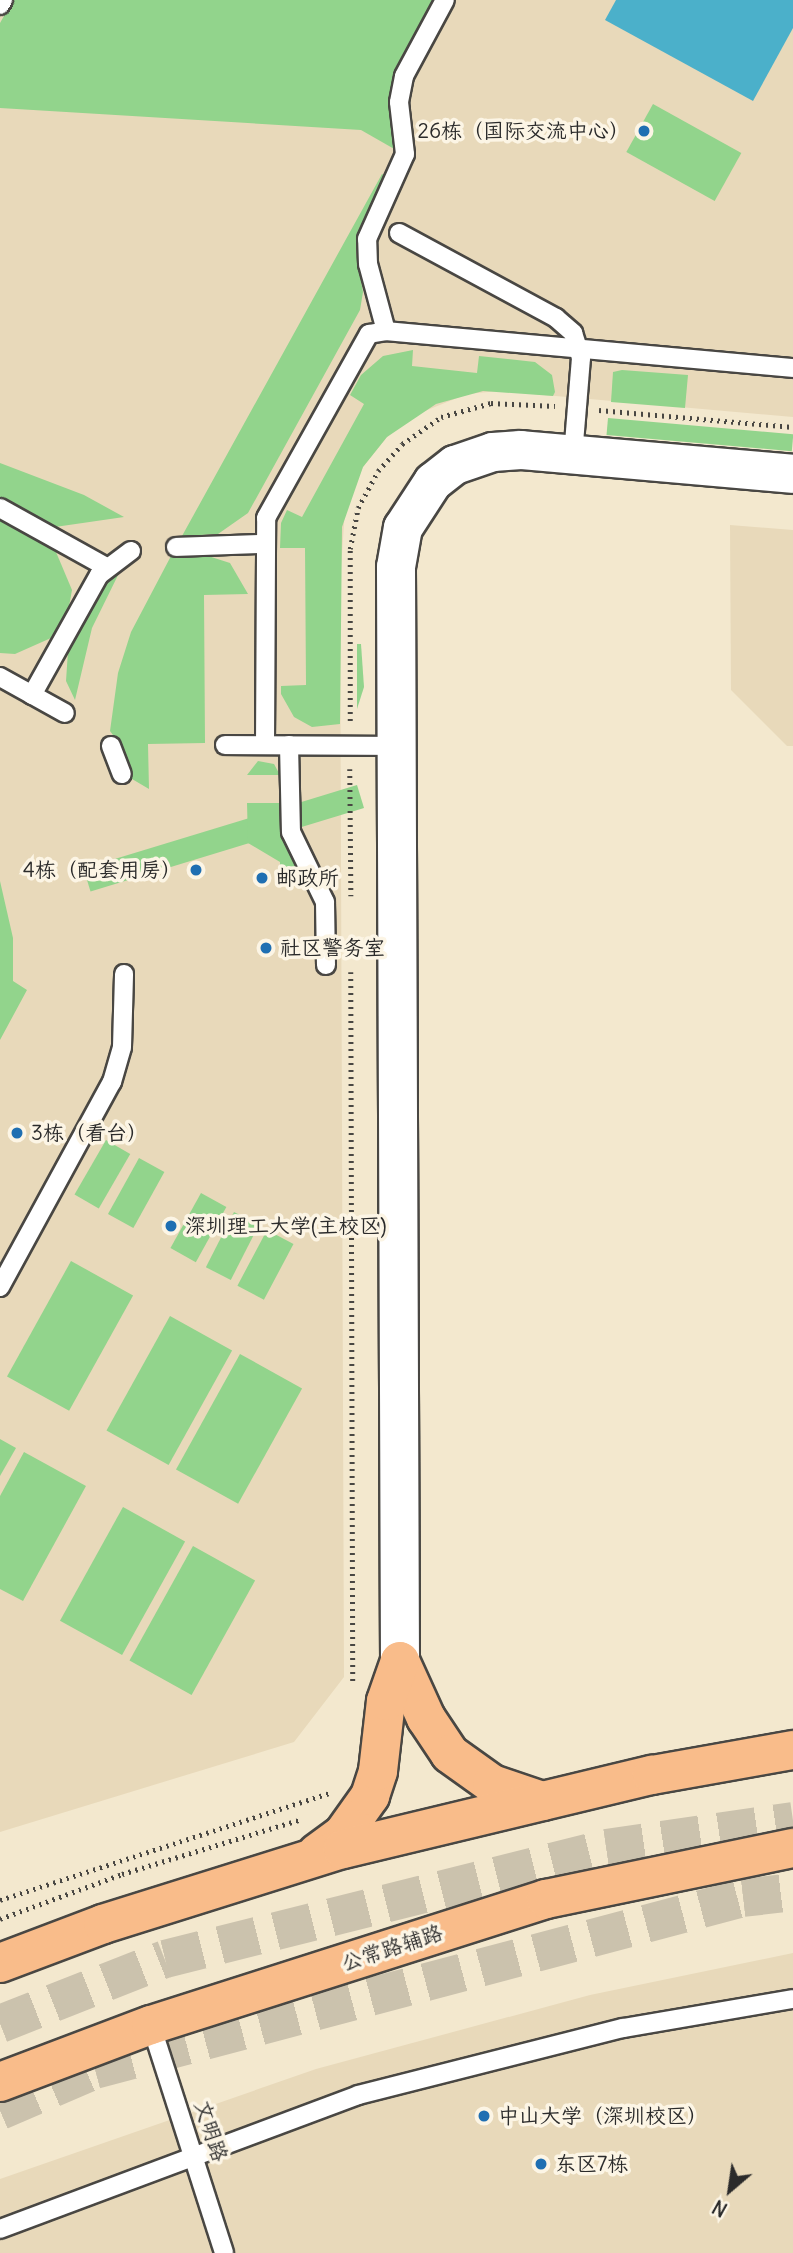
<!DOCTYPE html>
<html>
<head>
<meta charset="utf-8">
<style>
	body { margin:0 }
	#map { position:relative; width:793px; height:2253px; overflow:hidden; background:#f3e8ce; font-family:Delius,"LXGW WenKai TC",sans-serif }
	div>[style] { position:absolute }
	.built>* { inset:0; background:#e8d9ba }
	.green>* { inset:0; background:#92d48c; transform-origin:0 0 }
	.water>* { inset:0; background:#4bb0ca }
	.trunk-tunnel>* { height:38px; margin-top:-19px; transform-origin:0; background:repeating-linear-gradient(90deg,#cbc2ad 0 38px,transparent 0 57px) }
	.path>* { height:4.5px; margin-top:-2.25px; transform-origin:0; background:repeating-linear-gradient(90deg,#494743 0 2px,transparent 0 7px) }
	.roads { filter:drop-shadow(2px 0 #494743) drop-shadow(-2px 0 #494743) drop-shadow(0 2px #494743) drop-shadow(0 -2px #494743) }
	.service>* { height:18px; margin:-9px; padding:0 9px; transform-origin:9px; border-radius:9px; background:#fff }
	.tertiary>* { height:38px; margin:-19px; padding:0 19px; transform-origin:19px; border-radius:19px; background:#fff }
	.primary>* { height:38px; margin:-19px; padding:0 19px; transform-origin:19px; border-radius:19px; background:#f9bc8a }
	.dots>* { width:19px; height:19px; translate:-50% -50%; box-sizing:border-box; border:4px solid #fcf5e5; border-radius:50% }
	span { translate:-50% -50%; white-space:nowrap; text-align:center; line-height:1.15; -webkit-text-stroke:7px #fcf5e5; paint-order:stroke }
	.poi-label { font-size:21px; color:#2b2b2b }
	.right { translate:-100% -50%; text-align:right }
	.left { translate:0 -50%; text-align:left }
	.street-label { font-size:21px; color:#2b2b2b }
	.north { position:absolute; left:695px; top:2155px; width:70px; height:70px; -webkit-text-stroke:5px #fcf5e5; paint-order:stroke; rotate:209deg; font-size:19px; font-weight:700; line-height:28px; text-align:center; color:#2b2b2b }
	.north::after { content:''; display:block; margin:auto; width:24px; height:32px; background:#2b2b2b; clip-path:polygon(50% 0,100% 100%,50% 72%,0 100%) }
</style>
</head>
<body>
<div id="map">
	<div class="built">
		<i style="clip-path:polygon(0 0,793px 0,793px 417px,499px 391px,467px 394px,415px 415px,387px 437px,363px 467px,345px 509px,340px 583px,344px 1677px,294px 1742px,0 1832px)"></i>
		<i style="clip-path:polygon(730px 525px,793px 530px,793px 746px,787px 746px,731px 690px)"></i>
		<i style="clip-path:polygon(793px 1953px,793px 2253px,0 2253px,0 2179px,316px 2069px,590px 1995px)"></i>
	</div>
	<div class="green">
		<i style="clip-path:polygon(13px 0,435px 0,391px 87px,396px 150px,361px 130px,0 108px,0 23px)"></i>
		<i style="left:653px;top:104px;width:101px;height:55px;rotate:29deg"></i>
		<i style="clip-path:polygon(382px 174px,386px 176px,358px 233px,356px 252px,363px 292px,360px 310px,248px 513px,218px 534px,182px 536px)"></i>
		<i style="clip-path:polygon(413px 350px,412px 366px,477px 373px,479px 356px,535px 362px,552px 375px,555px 392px,553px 396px,483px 391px,436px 404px,387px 437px,363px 467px,342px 527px,340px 724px,312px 727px,294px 717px,281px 694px,281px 686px,306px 685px,305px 548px,280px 548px,281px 523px,287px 510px,302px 517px,364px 404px,350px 395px,361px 375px,383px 356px)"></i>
		<i style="clip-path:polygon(622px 370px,688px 375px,685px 408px,611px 402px,613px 372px)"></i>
		<i style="left:608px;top:418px;width:186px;height:17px;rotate:5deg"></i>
		<i style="clip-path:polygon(0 463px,84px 495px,124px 517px,55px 527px,0 497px)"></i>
		<i style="clip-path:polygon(0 518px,56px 552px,72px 590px,68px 612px,51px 638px,15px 654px,0 653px)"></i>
		<i style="clip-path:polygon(205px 555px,230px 563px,248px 594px,204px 595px,205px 743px,148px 744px,149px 789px,132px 779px,124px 750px,110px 731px,118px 673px,131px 632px,171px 556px)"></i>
		<i style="clip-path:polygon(123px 565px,92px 628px,75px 700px,66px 681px,68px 651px,105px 584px)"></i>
		<i style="clip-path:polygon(357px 644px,361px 644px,364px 687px,357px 709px)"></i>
		<i style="clip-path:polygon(258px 761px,274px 764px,280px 775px,247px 775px)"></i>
		<i style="left:357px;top:785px;width:24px;height:286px;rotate:73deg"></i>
		<i style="clip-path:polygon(247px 803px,280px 803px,285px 842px,305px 879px,280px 879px,280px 862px,248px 843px)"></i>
		<i style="clip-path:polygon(0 881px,13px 938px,13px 981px,27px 990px,0 1040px)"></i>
		<i style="left:106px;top:1140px;width:28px;height:63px;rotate:30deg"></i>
		<i style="left:139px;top:1158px;width:29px;height:64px;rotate:29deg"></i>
		<i style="left:201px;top:1193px;width:29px;height:63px;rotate:29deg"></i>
		<i style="left:234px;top:1212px;width:28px;height:62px;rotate:27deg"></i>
		<i style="left:267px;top:1230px;width:30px;height:63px;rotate:28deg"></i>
		<i style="left:71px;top:1261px;width:71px;height:132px;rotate:29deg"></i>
		<i style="left:170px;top:1316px;width:71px;height:131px;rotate:29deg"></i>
		<i style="left:240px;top:1354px;width:71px;height:132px;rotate:29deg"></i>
		<i style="clip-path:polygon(0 1439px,16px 1448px,0 1476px)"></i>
		<i style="clip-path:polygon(24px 1452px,86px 1486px,23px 1601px,0 1589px,0 1496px)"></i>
		<i style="left:123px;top:1507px;width:71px;height:130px;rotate:29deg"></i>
		<i style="left:193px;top:1546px;width:71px;height:131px;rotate:29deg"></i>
	</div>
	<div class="water">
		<i style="clip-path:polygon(616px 0,793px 0,793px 28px,753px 101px,605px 20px)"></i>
	</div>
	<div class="trunk-tunnel">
		<i style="left:0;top:2024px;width:177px;rotate:-21.5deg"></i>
		<i style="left:165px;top:1959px;width:455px;rotate:-14.1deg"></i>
		<i style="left:606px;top:1848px;width:189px;rotate:-8.2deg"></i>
		<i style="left:0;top:2111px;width:103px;rotate:-23.3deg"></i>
		<i style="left:95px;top:2070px;width:670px;rotate:-14.87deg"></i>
		<i style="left:743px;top:1898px;width:50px;rotate:-6.8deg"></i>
	</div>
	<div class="path">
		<i style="left:599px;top:410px;width:195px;rotate:5deg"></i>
		<i style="left:350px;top:721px;width:172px;rotate:-90deg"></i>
		<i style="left:350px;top:549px;width:42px;rotate:-79deg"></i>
		<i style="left:358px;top:508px;width:42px;rotate:-61.6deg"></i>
		<i style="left:378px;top:471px;width:36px;rotate:-48deg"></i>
		<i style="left:402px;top:444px;width:47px;rotate:-34.7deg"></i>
		<i style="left:441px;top:417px;width:52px;rotate:-15.6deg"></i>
		<i style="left:491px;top:403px;width:64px;rotate:2.7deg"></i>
		<i style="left:350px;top:769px;width:127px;rotate:89.5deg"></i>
		<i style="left:351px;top:972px;width:712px;rotate:89.84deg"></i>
		<i style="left:0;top:1900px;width:346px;rotate:-18deg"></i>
		<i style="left:0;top:1919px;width:130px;rotate:-20.2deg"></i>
		<i style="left:122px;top:1874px;width:188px;rotate:-17deg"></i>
	</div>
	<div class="roads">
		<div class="service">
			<i style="left:0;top:5px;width:6px;rotate:-59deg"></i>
			<i style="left:399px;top:233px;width:179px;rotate:28.4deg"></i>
			<i style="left:556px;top:318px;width:23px;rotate:41deg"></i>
			<i style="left:573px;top:333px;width:26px;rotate:72deg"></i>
			<i style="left:581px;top:358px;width:97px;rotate:94.7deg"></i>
			<i style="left:386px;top:331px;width:69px;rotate:-105deg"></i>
			<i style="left:368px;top:264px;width:25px;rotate:-92deg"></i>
			<i style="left:367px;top:239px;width:93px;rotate:-65.9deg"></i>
			<i style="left:405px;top:154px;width:52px;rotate:-96.6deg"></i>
			<i style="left:399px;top:102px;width:26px;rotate:-79deg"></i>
			<i style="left:404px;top:76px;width:86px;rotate:-61.7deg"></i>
			<i style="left:0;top:508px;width:121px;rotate:29.1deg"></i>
			<i style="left:176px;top:547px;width:88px;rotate:-2deg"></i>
			<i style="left:0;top:677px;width:74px;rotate:29deg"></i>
			<i style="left:32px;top:695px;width:137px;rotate:-60.8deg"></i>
			<i style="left:99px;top:575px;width:40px;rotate:-37deg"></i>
			<i style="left:225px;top:745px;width:172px;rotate:0.3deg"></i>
			<i style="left:265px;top:745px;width:227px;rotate:-89.7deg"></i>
			<i style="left:266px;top:518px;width:211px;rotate:-60.8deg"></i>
			<i style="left:369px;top:334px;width:17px;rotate:-10deg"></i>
			<i style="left:386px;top:331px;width:409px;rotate:5.2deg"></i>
			<i style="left:289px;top:745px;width:87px;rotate:88.7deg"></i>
			<i style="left:291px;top:832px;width:78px;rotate:64.1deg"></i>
			<i style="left:325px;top:902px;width:63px;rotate:89.1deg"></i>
			<i style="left:111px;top:746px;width:30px;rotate:69deg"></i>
			<i style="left:0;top:1287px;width:234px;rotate:-61.4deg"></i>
			<i style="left:112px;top:1082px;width:36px;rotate:-74deg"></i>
			<i style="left:122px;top:1047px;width:73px;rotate:-88.4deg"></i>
			<i style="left:151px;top:2025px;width:239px;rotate:72.2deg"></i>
			<i style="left:0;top:2229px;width:382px;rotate:-20.5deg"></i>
			<i style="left:358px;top:2095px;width:273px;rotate:-14.2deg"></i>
			<i style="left:623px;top:2028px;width:172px;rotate:-9.7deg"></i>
		</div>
		<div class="tertiary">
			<i style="left:400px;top:1661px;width:1094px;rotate:-90.21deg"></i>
			<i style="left:396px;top:567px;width:40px;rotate:-80deg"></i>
			<i style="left:403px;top:528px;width:55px;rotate:-56.9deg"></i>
			<i style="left:433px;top:482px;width:28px;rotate:-38deg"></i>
			<i style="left:455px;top:465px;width:40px;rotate:-18.9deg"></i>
			<i style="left:493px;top:452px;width:28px;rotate:-4deg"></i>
			<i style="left:521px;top:450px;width:273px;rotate:5deg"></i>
		</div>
		<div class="primary">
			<i style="left:400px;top:1661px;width:63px;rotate:65.5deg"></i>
			<i style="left:426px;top:1718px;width:43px;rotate:56.3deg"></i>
			<i style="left:450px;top:1754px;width:52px;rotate:35.5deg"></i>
			<i style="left:492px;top:1784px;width:53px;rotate:18.8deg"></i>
			<i style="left:317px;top:1853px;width:32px;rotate:-36deg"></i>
			<i style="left:343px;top:1834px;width:47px;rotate:-54.6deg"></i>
			<i style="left:370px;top:1796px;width:26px;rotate:-72deg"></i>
			<i style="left:378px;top:1771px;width:70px;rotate:-83.5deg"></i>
			<i style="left:386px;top:1701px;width:42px;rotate:-70.7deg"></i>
			<i style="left:0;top:1963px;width:110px;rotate:-20.7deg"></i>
			<i style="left:103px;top:1924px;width:251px;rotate:-17.4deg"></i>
			<i style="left:343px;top:1849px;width:318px;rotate:-13.5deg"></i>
			<i style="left:652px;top:1775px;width:143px;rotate:-10.1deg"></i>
			<i style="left:0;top:2082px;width:161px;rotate:-20.7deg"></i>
			<i style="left:151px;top:2025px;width:415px;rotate:-17.7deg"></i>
			<i style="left:546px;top:1899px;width:252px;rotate:-11.7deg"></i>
		</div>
	</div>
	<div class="dots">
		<i style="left:644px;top:131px;background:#1f6fb2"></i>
		<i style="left:196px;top:870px;background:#1f6fb2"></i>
		<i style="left:262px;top:878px;background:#1f6fb2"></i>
		<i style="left:266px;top:948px;background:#1f6fb2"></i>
		<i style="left:17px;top:1133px;background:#1f6fb2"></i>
		<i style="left:171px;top:1226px;background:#1f6fb2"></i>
		<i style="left:484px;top:2116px;background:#1f6fb2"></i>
		<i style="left:541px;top:2164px;background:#1f6fb2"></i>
	</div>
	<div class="poi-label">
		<span class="right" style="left:630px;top:131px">26栋（国际交流中心）</span>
		<span class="right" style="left:182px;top:870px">4栋（配套用房）</span>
		<span class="left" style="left:276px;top:878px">邮政所</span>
		<span class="left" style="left:280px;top:948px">社区警务室</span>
		<span class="left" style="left:31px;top:1133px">3栋（看台）</span>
		<span class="left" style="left:185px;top:1226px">深圳理工大学(主校区)</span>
		<span class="left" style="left:498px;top:2116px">中山大学（深圳校区）</span>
		<span class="left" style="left:555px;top:2164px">东区7栋</span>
	</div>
	<div class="street-label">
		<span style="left:392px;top:1948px;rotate:-18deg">公常路辅路</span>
		<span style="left:211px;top:2131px;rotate:72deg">文明路</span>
	</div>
	<div class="north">N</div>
</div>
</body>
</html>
